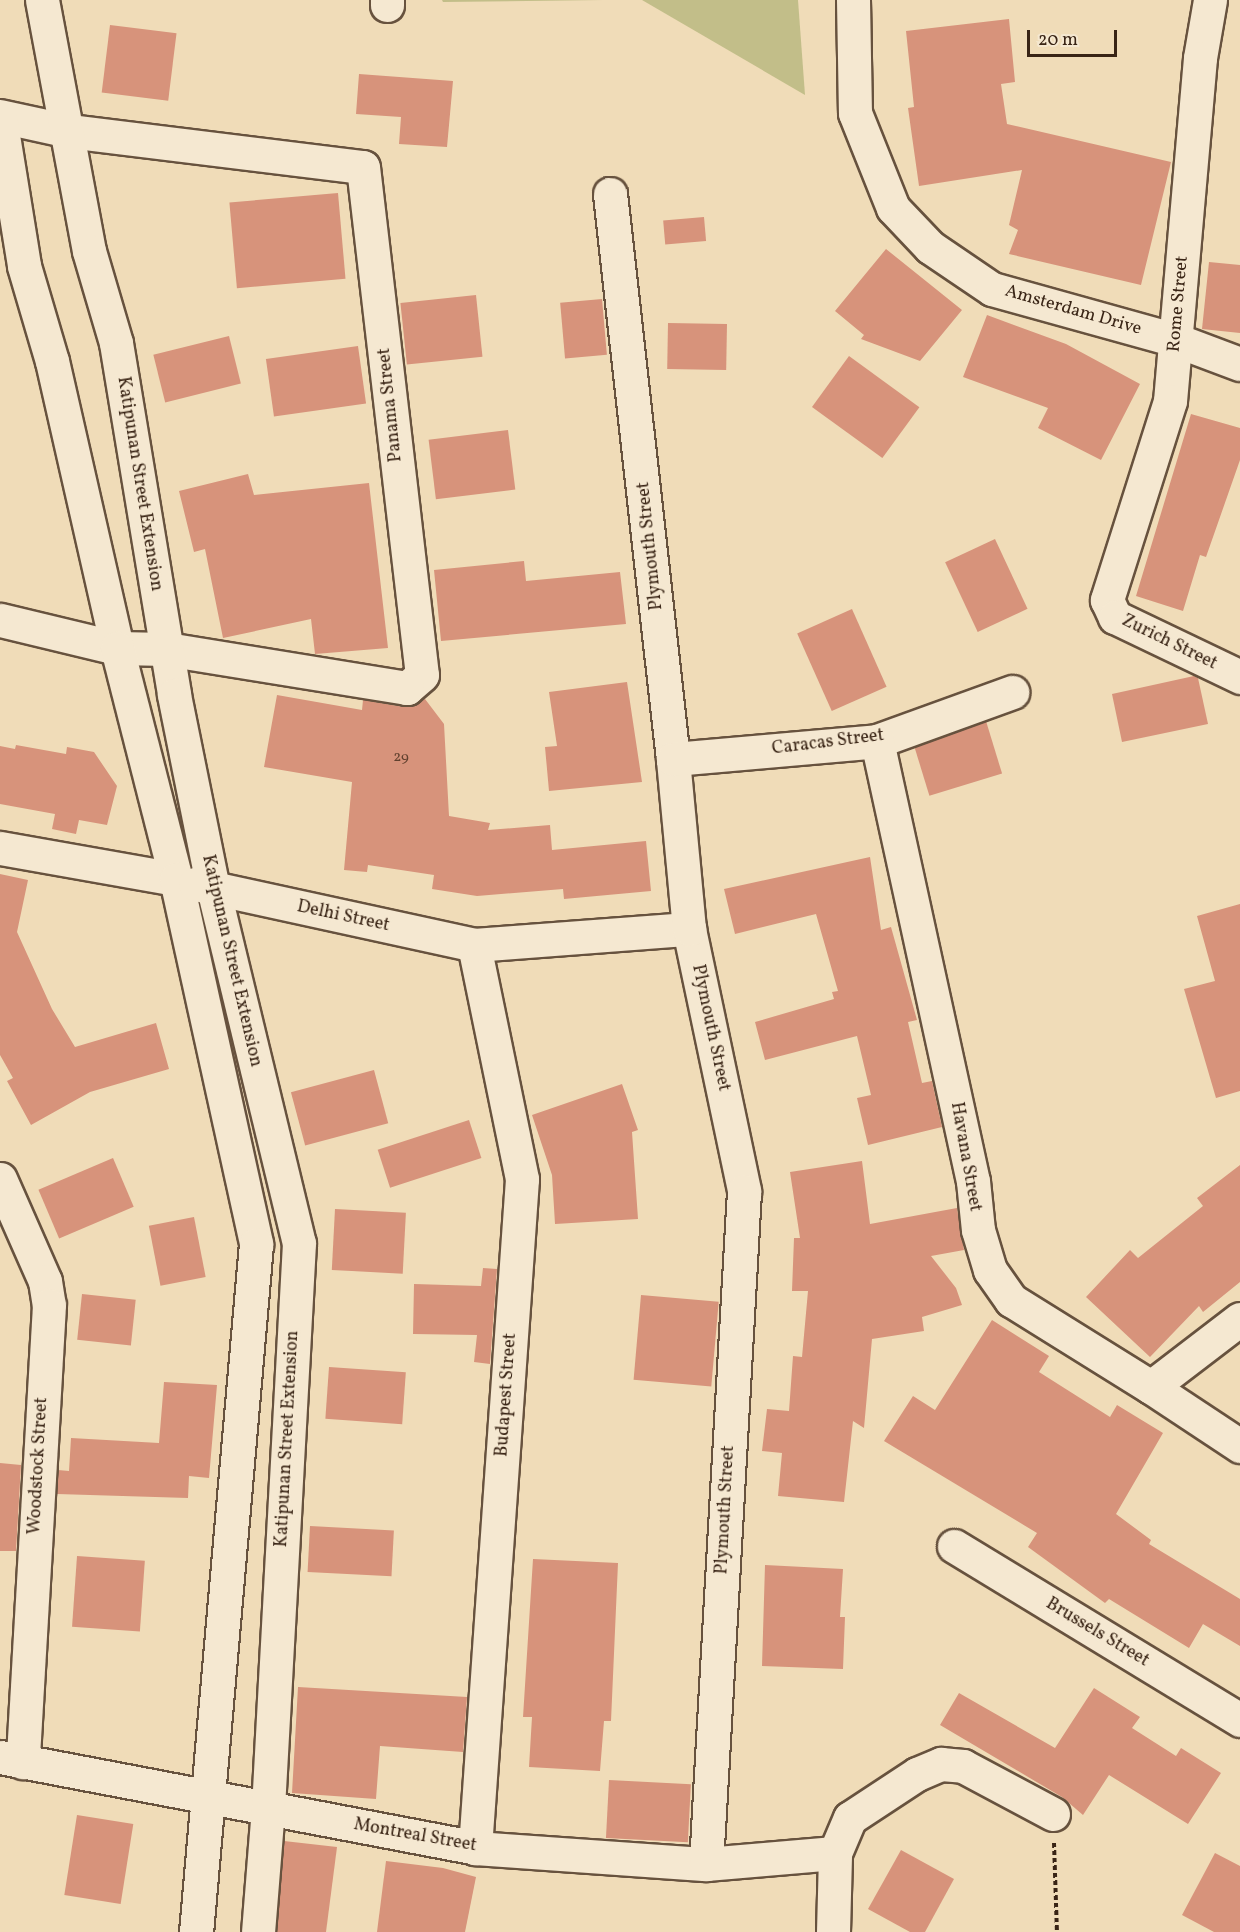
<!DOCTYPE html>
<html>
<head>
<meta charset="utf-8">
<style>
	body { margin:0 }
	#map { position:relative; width:1240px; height:1932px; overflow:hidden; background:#f0dcb8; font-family:Vollkorn,serif }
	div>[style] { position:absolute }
	.green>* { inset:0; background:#c2be89 }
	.building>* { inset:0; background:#d7937b; transform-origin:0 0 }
	.path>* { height:4px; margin-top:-2px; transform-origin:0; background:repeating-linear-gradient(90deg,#392415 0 4.5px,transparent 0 7.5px) }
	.roads { filter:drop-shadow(2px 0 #67523e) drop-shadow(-2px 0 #67523e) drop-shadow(0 2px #67523e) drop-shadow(0 -2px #67523e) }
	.street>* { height:33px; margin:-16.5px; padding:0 16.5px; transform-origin:16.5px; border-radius:16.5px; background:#f5e8d1 }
	.secondary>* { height:33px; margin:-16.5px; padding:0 16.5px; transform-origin:16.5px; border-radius:16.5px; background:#f5e8d1 }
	span { translate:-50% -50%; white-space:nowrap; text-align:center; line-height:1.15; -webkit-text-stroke:4.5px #f5e8d1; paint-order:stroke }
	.number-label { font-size:15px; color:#60402e }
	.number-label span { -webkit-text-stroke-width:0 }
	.street-label { font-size:18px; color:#392415 }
	.scale { position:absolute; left:1027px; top:30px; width:90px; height:27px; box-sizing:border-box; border:3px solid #392415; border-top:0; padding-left:8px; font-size:18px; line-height:21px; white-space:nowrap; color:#392415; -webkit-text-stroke:4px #f5e8d1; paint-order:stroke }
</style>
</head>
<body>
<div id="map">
	<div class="green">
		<i style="clip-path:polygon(442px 0,603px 0,443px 2px)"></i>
		<i style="clip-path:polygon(642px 0,798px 0,805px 95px)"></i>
	</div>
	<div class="building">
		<i style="clip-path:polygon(1009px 19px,1015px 82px,1001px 84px,1007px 124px,1171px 162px,1141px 285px,1009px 254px,1018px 230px,1009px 225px,1022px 170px,919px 186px,908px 108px,914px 107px,906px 31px)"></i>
		<i style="left:110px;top:25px;width:67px;height:68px;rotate:7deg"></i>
		<i style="clip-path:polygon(359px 74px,453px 81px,447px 147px,399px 144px,401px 117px,356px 114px)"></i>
		<i style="left:338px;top:193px;width:86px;height:109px;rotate:85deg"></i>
		<i style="left:704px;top:217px;width:24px;height:41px;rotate:85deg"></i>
		<i style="clip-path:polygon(886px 249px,962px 310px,920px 361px,861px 339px,864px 335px,835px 311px)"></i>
		<i style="clip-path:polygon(1209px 262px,1240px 265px,1240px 333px,1202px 329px)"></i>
		<i style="left:476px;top:295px;width:62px;height:76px;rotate:84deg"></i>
		<i style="left:602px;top:299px;width:56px;height:42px;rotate:85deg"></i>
		<i style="clip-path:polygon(987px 315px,1066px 344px,1140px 384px,1101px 460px,1038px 428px,1048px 408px,963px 377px)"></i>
		<i style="left:668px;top:323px;width:59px;height:46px;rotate:1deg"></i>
		<i style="left:229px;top:336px;width:49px;height:78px;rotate:76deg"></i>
		<i style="left:358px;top:346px;width:58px;height:93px;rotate:82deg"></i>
		<i style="left:849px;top:356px;width:87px;height:63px;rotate:36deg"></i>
		<i style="clip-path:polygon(1191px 414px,1240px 428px,1240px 460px,1206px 557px,1200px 555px,1183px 611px,1136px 596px)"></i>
		<i style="left:508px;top:430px;width:60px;height:80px;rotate:83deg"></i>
		<i style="clip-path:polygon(248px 474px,254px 495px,369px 483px,388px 648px,315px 654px,311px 619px,223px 638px,205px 549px,194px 552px,179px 491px)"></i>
		<i style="left:995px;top:539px;width:77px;height:55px;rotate:65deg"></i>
		<i style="clip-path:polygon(524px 561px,526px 581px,620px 572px,626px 624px,441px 641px,434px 570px)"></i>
		<i style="left:852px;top:609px;width:85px;height:60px;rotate:66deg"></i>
		<i style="clip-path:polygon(1194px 676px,1198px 678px,1208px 724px,1122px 742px,1112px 694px)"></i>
		<i style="clip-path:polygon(627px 682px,642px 782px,549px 791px,545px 747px,557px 746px,549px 692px)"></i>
		<i style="clip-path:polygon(277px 695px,362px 710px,363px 700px,404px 707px,425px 699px,444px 724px,449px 816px,490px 823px,488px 830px,550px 825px,552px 850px,646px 841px,651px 891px,564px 899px,563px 889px,477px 896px,432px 889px,434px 875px,368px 865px,367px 872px,344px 870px,352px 782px,264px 767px)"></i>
		<i style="left:986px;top:721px;width:55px;height:76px;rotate:73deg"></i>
		<i style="clip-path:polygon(16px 745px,66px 754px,67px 747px,94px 752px,117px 786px,107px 825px,79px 820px,76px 834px,52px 829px,55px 814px,0 804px,0 746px,15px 749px)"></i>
		<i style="clip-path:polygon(870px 857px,881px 930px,891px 927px,917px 1020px,908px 1022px,922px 1083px,932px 1081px,942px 1127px,868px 1145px,857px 1098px,871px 1095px,857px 1036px,765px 1060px,755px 1022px,834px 999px,832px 992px,838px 991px,816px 914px,735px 934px,724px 889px)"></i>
		<i style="clip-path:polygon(0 874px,28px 880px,17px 932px,52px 1009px,75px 1047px,156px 1023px,169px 1069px,90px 1092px,31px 1125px,7px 1081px,13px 1078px,0 1055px)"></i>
		<i style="clip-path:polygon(1240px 904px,1240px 1091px,1216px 1098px,1184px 989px,1215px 981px,1197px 916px)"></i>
		<i style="left:374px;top:1070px;width:55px;height:86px;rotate:75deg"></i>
		<i style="clip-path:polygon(622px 1084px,638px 1130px,632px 1132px,638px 1219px,555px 1224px,552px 1175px,532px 1115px)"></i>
		<i style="left:469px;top:1120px;width:40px;height:96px;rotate:72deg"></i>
		<i style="left:113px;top:1158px;width:53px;height:81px;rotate:67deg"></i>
		<i style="clip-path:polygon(862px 1161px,870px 1224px,957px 1208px,964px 1250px,931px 1256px,956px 1288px,962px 1305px,922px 1317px,924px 1331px,872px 1339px,864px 1428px,853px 1421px,844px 1502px,778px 1496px,782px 1453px,762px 1451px,767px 1409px,789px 1411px,793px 1356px,802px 1357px,808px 1291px,792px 1291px,794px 1238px,800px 1238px,790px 1172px)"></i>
		<i style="clip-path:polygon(1240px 1165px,1240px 1282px,1203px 1312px,1199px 1306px,1150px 1357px,1086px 1297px,1130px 1250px,1138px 1258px,1203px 1206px,1197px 1198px)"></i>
		<i style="left:335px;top:1209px;width:71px;height:61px;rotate:3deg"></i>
		<i style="left:194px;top:1217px;width:61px;height:46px;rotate:79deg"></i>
		<i style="clip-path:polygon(483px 1268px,497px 1269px,490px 1364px,474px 1362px,477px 1335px,413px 1334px,414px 1284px,481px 1286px)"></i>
		<i style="left:82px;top:1294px;width:54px;height:46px;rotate:6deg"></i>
		<i style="left:641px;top:1295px;width:78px;height:85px;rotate:5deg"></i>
		<i style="clip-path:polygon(992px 1320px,1049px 1356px,1039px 1372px,1110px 1417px,1117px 1405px,1163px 1433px,1116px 1514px,1151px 1540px,1149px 1544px,1240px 1599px,1240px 1646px,1203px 1624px,1189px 1648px,1109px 1599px,1105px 1603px,1028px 1547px,1037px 1533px,884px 1441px,913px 1396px,935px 1410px)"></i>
		<i style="left:329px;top:1367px;width:77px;height:52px;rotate:4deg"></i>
		<i style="clip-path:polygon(164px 1382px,217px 1385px,209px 1478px,189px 1476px,188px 1498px,57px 1494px,58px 1470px,69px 1471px,71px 1438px,159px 1443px)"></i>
		<i style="clip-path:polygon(0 1463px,21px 1465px,16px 1551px,0 1551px)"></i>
		<i style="left:310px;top:1526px;width:84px;height:46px;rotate:3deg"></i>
		<i style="left:77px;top:1556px;width:68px;height:71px;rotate:4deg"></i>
		<i style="clip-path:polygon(533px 1559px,618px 1563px,611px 1721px,604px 1721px,600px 1771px,529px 1767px,532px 1717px,523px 1717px)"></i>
		<i style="clip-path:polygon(765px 1565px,843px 1569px,840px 1617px,845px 1617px,843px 1669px,762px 1666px)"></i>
		<i style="clip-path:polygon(298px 1687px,467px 1697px,463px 1752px,380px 1746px,376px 1799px,292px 1793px)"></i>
		<i style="clip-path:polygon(1094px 1688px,1140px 1717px,1132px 1728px,1176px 1756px,1181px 1748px,1221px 1773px,1188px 1824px,1109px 1775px,1083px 1815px,1062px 1797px,940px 1725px,959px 1693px,1055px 1748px)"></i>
		<i style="left:609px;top:1780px;width:82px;height:58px;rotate:3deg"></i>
		<i style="left:77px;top:1815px;width:57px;height:81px;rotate:9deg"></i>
		<i style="clip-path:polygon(284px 1841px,337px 1847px,326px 1932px,277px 1932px)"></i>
		<i style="clip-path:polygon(901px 1850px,954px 1879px,925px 1932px,910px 1932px,868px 1909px)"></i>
		<i style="clip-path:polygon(1215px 1853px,1240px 1866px,1240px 1932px,1214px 1932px,1182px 1915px)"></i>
		<i style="clip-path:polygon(386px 1861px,443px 1868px,476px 1877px,465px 1932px,377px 1932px)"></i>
	</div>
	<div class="path">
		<i style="left:1054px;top:1843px;width:89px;rotate:88.1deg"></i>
	</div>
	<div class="roads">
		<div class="street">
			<i style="left:853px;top:0;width:113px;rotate:89deg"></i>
			<i style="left:855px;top:113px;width:102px;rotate:68.2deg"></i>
			<i style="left:893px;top:208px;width:54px;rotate:46.5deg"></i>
			<i style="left:930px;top:247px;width:75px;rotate:34.1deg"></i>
			<i style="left:992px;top:289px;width:191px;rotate:15.5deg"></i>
			<i style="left:1176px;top:340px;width:68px;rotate:20.6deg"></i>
			<i style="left:1210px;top:0;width:59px;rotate:99.8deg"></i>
			<i style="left:1200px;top:58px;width:344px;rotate:95deg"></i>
			<i style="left:1170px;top:401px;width:209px;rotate:107.6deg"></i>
			<i style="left:1107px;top:600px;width:19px;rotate:65deg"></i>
			<i style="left:1115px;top:617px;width:139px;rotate:25.6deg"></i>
			<i style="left:387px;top:5px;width:5px;rotate:-90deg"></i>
			<i style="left:0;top:116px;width:71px;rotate:12.3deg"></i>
			<i style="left:69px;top:131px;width:296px;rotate:7deg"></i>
			<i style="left:363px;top:167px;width:511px;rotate:83.38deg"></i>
			<i style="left:422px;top:675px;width:20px;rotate:139deg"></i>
			<i style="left:407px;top:688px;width:243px;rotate:-170.8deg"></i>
			<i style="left:167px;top:649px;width:50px;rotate:-178.9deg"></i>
			<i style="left:117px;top:648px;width:120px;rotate:-166.5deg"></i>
			<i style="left:610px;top:194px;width:569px;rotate:83.64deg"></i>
			<i style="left:877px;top:741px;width:144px;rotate:-19.9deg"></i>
			<i style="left:0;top:848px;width:179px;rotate:10deg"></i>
			<i style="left:689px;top:929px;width:268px;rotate:78.1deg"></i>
			<i style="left:744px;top:1191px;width:674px;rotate:93.23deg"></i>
			<i style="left:474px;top:945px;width:239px;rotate:78.4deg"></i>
			<i style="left:522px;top:1179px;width:671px;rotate:94.02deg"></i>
			<i style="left:0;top:1179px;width:111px;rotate:66.2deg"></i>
			<i style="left:45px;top:1281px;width:24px;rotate:81deg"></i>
			<i style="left:49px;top:1305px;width:458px;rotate:93.3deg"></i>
			<i style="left:1151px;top:1387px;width:107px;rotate:33.5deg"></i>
			<i style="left:954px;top:1546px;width:335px;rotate:31.3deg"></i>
			<i style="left:0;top:1757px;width:484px;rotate:10.8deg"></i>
			<i style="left:475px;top:1848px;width:232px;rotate:4deg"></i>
			<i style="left:706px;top:1864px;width:129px;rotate:-4.9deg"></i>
			<i style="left:833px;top:1932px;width:79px;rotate:-88.5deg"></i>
			<i style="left:835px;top:1853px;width:38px;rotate:-67deg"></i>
			<i style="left:850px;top:1818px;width:80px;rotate:-33.3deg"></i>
			<i style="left:917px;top:1774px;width:26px;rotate:-23deg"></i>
			<i style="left:941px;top:1764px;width:22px;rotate:5deg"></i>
			<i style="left:963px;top:1766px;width:102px;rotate:28.1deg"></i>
		</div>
		<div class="secondary">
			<i style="left:42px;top:0;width:255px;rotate:79.4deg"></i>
			<i style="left:89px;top:251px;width:96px;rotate:73.6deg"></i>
			<i style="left:116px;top:343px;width:357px;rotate:80.6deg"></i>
			<i style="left:174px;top:695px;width:197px;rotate:78.6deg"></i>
			<i style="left:213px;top:888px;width:365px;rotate:76.4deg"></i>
			<i style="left:299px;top:1243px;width:566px;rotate:93.14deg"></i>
			<i style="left:268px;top:1808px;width:124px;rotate:94.6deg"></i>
			<i style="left:0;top:117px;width:151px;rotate:80.8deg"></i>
			<i style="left:24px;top:266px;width:99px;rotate:73.6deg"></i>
			<i style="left:52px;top:361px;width:294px;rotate:77.2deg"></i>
			<i style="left:117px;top:648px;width:238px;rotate:75.7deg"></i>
			<i style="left:176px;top:879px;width:374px;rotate:77.6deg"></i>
			<i style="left:256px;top:1244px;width:691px;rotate:94.98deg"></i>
			<i style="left:195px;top:884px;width:286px;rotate:12.3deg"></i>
			<i style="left:474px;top:945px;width:216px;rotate:-4.3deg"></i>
			<i style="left:689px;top:929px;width:171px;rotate:-95.4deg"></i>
			<i style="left:673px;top:759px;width:205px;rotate:-5deg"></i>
			<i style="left:877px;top:741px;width:450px;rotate:77.7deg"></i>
			<i style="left:973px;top:1181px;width:49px;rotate:84.2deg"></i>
			<i style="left:978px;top:1230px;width:42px;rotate:73.3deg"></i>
			<i style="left:990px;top:1270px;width:37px;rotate:55deg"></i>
			<i style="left:1011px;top:1300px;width:165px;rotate:31.9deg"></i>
			<i style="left:1151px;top:1387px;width:112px;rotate:-37.4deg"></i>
		</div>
	</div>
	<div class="number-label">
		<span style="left:401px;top:758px">29</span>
	</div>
	<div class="street-label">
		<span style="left:1179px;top:304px;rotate:-85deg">Rome Street</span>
		<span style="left:1073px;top:311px;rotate:16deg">Amsterdam Drive</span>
		<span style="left:391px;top:405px;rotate:-96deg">Panama Street</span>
		<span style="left:139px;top:484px;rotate:81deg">Katipunan Street Extension</span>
		<span style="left:651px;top:546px;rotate:-96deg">Plymouth Street</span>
		<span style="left:1169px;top:643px;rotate:26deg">Zurich Street</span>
		<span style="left:828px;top:743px;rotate:-7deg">Caracas Street</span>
		<span style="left:343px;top:917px;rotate:12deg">Delhi Street</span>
		<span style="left:231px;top:961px;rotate:77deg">Katipunan Street Extension</span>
		<span style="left:710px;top:1028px;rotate:78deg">Plymouth Street</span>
		<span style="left:965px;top:1157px;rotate:80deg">Havana Street</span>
		<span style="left:507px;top:1395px;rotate:-86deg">Budapest Street</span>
		<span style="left:288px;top:1439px;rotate:-87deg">Katipunan Street Extension</span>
		<span style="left:39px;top:1466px;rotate:-87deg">Woodstock Street</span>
		<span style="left:726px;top:1510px;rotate:-87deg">Plymouth Street</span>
		<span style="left:1097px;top:1633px;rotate:31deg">Brussels Street</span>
		<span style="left:415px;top:1836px;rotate:10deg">Montreal Street</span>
	</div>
	<div class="scale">20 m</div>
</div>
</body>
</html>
